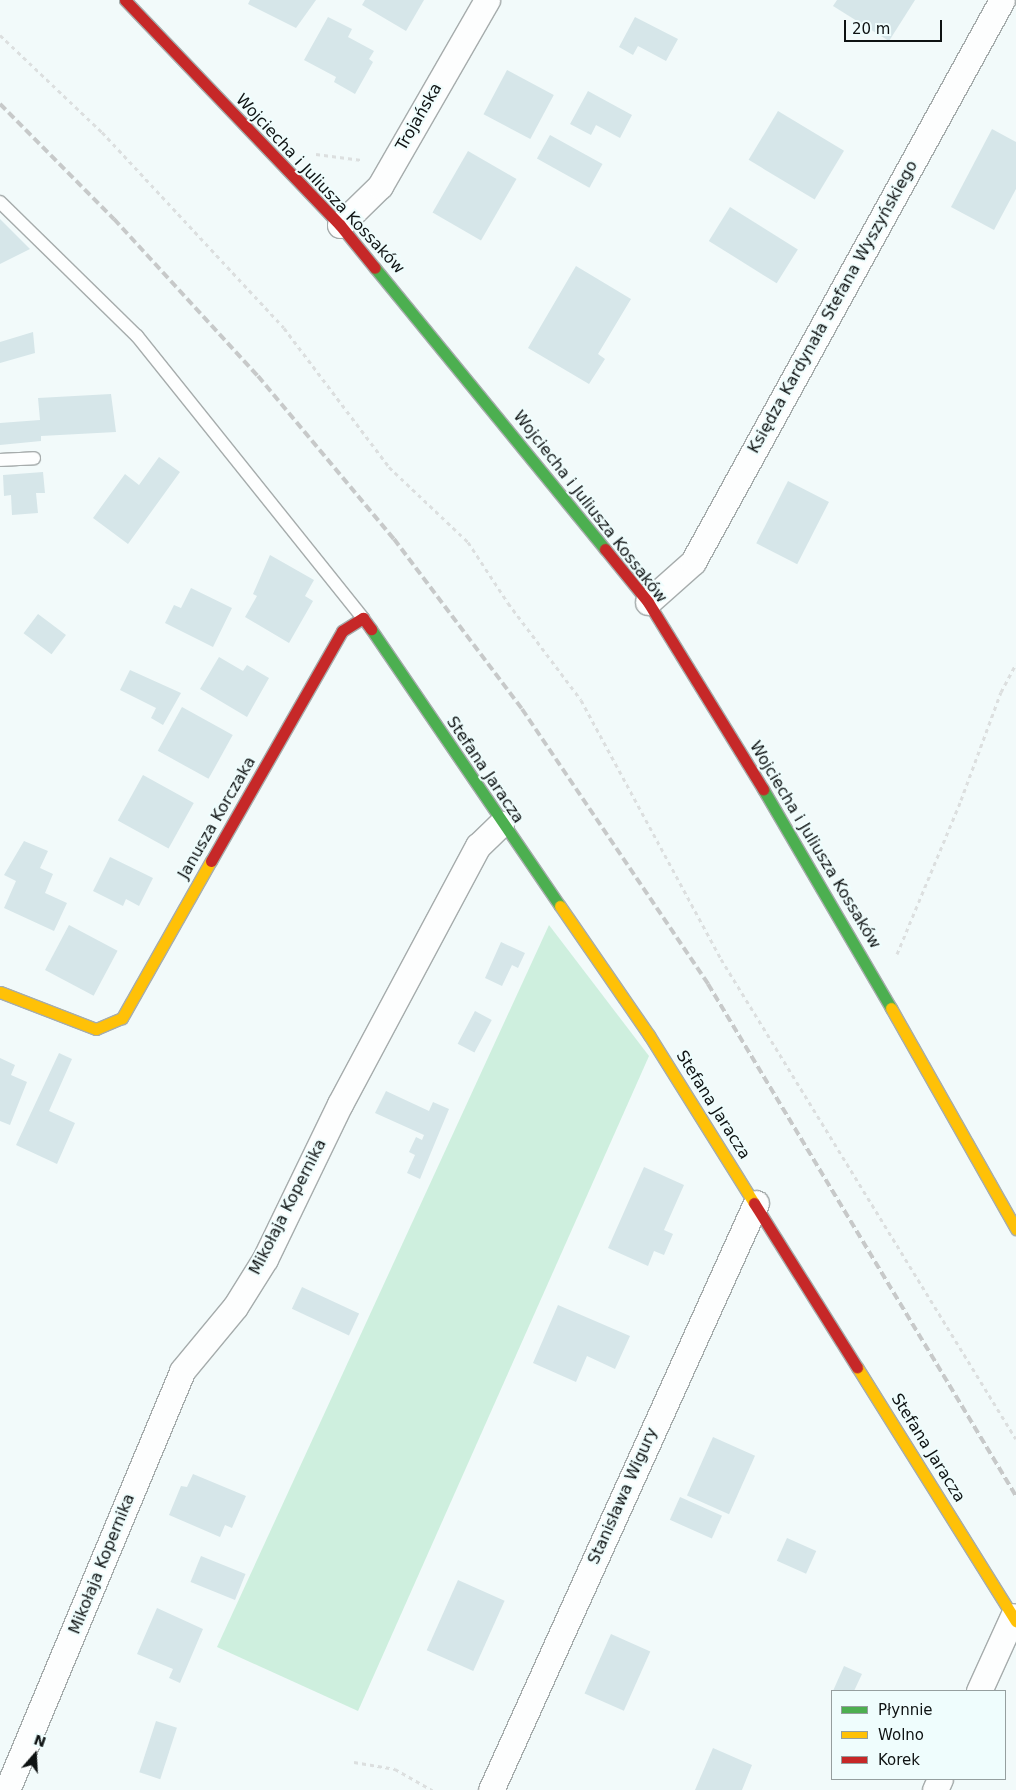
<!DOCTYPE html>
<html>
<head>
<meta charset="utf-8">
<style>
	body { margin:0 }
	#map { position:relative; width:1016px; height:1790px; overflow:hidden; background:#f2fafa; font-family:"DejaVu Sans",sans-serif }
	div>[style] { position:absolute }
	.green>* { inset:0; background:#ceefde }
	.building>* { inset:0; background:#d6e6e9; transform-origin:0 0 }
	.path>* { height:3px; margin-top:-1.5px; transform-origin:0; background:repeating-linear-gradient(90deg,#dcdfdf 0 4px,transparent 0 8px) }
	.roads { filter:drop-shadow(1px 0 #a6acac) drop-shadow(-1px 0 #a6acac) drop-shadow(0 1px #a6acac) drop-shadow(0 -1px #a6acac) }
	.lane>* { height:12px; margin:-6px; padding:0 6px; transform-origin:6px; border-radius:6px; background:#fdfefe }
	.street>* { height:25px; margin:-12.5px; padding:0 12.5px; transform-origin:12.5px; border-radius:12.5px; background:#fdfefe }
	.fast>* { height:11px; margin:-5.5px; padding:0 5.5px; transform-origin:5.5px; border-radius:5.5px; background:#4caf50 }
	.slow>* { height:11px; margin:-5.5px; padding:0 5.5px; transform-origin:5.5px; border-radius:5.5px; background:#ffc107 }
	.jam>* { height:11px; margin:-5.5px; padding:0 5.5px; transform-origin:5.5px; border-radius:5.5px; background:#c62828 }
	.rail>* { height:4px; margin-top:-2px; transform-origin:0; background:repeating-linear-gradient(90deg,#c7c9c9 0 8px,transparent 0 12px) }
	span { translate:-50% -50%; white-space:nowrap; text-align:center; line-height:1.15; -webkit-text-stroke:4px #effdfd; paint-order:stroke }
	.street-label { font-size:16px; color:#0e1212 }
	.legend { position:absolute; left:831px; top:1690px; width:175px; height:90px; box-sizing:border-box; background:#effdfd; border:1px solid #959f9f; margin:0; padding:6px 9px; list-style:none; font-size:15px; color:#0e1212 }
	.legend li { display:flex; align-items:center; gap:10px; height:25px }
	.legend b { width:25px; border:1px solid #959f9f }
	.north { position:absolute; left:10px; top:1730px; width:50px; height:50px; -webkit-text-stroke:4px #effdfd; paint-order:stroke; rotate:19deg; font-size:14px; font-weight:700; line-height:20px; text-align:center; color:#0e1212 }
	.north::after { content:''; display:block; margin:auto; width:18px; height:22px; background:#0e1212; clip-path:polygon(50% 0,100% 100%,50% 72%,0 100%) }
	.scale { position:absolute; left:844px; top:20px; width:98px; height:22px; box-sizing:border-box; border:2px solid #0e1212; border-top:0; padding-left:6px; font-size:15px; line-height:18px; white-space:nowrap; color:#0e1212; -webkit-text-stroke:4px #effdfd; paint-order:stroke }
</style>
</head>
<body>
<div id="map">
	<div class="green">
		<i style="clip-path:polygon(549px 925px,649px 1056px,358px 1711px,217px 1647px)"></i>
	</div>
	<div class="building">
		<i style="clip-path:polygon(250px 0,316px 0,296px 28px,248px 4px)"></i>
		<i style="clip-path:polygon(365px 0,424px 0,406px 31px,362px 5px)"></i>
		<i style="clip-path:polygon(837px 0,915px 0,889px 41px,833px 6px)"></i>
		<i style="clip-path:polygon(328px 17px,352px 29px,348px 37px,374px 51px,369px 59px,373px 62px,355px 94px,334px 82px,336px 77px,304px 60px)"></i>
		<i style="clip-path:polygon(635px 17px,678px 39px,666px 61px,638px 46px,633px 55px,619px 47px)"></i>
		<i style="left:507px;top:70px;width:53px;height:50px;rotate:28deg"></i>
		<i style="clip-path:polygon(588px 91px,632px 115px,620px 138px,596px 125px,591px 135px,570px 124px)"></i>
		<i style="left:778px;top:111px;width:77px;height:57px;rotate:31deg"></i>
		<i style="clip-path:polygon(992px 129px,1016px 142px,1016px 189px,994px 230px,951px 207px)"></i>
		<i style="left:550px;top:135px;width:60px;height:27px;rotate:29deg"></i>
		<i style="left:468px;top:151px;width:56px;height:71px;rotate:30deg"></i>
		<i style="left:730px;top:207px;width:80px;height:40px;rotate:32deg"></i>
		<i style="clip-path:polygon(0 219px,30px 249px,0 264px)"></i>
		<i style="clip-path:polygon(576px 266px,631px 299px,598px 354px,605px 359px,589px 384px,528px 348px)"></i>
		<i style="clip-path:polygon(33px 332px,35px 353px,0 363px,0 342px)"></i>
		<i style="clip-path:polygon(111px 394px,116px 432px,41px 436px,41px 441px,0 445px,0 423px,40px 420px,38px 398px)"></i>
		<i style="clip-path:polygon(159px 457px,180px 472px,128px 544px,93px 518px,125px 474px,139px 485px)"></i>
		<i style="clip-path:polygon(43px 472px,45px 493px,36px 493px,38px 513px,12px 515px,11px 495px,4px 496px,3px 475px)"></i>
		<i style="left:788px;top:481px;width:46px;height:70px;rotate:27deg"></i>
		<i style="clip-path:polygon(270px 555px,314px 580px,305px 596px,313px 601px,289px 643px,245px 617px,257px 596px,253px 594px)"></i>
		<i style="clip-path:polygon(191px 588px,232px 608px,213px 647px,165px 623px,174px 605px,181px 608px)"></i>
		<i style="left:38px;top:614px;width:35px;height:24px;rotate:37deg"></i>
		<i style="clip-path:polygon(219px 657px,243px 671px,247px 665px,269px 678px,247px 717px,200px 689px)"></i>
		<i style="clip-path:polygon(130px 670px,181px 693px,163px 725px,151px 718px,156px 708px,120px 690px)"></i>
		<i style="left:182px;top:707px;width:58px;height:50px;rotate:29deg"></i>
		<i style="left:143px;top:775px;width:58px;height:52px;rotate:29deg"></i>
		<i style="clip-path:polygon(24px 841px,48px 851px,40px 868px,53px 874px,45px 893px,67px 903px,54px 931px,4px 908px,16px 881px,4px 875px)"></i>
		<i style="clip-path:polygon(110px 857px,153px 878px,139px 906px,126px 899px,123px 906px,93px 891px)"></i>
		<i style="left:69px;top:925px;width:55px;height:51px;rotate:28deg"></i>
		<i style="clip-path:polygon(501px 942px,525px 953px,518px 968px,512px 965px,502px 986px,485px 978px)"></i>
		<i style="left:475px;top:1011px;width:19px;height:37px;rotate:28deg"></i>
		<i style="clip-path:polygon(59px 1053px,72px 1059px,49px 1111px,75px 1123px,57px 1164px,16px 1145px)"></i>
		<i style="clip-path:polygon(0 1058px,15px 1065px,11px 1075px,27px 1082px,10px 1125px,0 1121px)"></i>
		<i style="clip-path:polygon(386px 1091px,429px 1111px,433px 1102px,449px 1109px,420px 1179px,407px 1173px,415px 1155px,409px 1152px,416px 1137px,422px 1140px,424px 1135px,375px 1113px)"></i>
		<i style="clip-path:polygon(644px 1167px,684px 1185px,664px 1230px,673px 1234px,664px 1255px,654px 1251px,648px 1266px,608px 1248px)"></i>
		<i style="left:302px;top:1287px;width:63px;height:24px;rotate:25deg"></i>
		<i style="clip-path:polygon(558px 1305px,630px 1336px,615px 1369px,587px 1356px,576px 1382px,533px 1363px)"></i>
		<i style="left:713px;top:1437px;width:46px;height:64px;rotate:24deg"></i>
		<i style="clip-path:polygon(193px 1474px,246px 1496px,232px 1528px,225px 1525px,220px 1537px,169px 1515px,181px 1486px,187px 1487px)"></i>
		<i style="left:680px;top:1497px;width:46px;height:25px;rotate:24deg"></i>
		<i style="left:787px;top:1538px;width:32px;height:25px;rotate:24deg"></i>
		<i style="left:201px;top:1556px;width:48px;height:28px;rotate:22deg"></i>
		<i style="left:458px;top:1580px;width:51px;height:77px;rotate:24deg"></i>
		<i style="clip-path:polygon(157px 1608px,203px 1629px,180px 1683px,169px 1678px,173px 1669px,137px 1654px)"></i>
		<i style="left:611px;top:1634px;width:43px;height:65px;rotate:24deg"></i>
		<i style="clip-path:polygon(844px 1666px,862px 1674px,854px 1691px,833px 1691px)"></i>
		<i style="left:156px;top:1721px;width:22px;height:54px;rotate:18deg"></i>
		<i style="clip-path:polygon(713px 1748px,752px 1765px,742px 1790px,695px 1790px)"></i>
	</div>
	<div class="path">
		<i style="left:0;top:35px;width:141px;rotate:43.6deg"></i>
		<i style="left:102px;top:132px;width:267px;rotate:47.1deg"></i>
		<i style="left:284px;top:328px;width:174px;rotate:52.9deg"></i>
		<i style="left:389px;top:467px;width:109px;rotate:43.5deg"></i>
		<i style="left:468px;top:542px;width:73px;rotate:56.7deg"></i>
		<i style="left:508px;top:603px;width:121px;rotate:53deg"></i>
		<i style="left:581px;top:700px;width:294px;rotate:61.6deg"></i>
		<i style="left:721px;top:959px;width:563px;rotate:58.43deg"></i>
		<i style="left:316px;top:154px;width:46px;rotate:7.4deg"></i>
		<i style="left:897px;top:954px;width:167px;rotate:-67.4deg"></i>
		<i style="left:961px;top:800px;width:115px;rotate:-69.7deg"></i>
		<i style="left:1001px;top:692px;width:32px;rotate:-62deg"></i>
		<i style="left:354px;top:1762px;width:42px;rotate:9.7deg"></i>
		<i style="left:395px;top:1769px;width:43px;rotate:29.6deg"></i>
	</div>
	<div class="roads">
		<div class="lane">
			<i style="left:0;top:202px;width:192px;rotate:44.4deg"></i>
			<i style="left:137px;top:336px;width:361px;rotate:51.3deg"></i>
			<i style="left:0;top:460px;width:34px;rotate:-3deg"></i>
		</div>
		<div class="street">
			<i style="left:340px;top:225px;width:56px;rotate:-44.3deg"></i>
			<i style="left:380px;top:186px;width:215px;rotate:-60.1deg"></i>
			<i style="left:648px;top:602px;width:60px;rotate:-41.6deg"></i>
			<i style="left:693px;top:562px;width:641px;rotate:-61.2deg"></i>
			<i style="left:979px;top:1691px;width:82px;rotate:-65.6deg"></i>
			<i style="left:7px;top:1790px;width:454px;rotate:-67.3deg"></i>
			<i style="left:182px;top:1371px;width:83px;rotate:-50.4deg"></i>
			<i style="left:235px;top:1307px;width:57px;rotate:-58deg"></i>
			<i style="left:265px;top:1259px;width:172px;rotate:-64.2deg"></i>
			<i style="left:340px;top:1104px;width:293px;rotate:-61.9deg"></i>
			<i style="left:478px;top:846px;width:32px;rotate:-44deg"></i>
			<i style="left:491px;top:1790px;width:644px;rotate:-65.7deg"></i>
			<i style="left:935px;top:1790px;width:12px;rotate:-66deg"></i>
		</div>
		<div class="fast">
			<i style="left:375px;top:268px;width:363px;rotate:50.7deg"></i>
			<i style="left:371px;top:629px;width:335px;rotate:55.7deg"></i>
			<i style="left:763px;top:789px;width:254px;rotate:59.7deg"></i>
		</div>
		<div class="slow">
			<i style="left:560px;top:906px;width:157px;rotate:55.4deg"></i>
			<i style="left:649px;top:1035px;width:198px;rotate:58deg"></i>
			<i style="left:0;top:992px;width:103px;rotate:21.1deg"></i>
			<i style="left:96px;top:1029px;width:28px;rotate:-23deg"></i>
			<i style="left:122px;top:1018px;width:180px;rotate:-60.5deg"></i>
			<i style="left:891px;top:1008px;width:254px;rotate:60.5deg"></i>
			<i style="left:857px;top:1367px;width:300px;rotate:58deg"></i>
		</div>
		<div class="jam">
			<i style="left:125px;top:0;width:311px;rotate:46.3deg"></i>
			<i style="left:340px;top:225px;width:55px;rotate:50.9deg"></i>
			<i style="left:605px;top:549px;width:68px;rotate:50.9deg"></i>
			<i style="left:648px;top:602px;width:220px;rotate:58.4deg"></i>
			<i style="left:211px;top:861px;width:265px;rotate:-60.3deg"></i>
			<i style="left:342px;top:631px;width:25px;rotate:-32deg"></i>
			<i style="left:363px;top:618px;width:14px;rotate:54deg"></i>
			<i style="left:754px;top:1203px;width:194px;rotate:57.9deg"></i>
		</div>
	</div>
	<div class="rail">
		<i style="left:0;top:104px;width:162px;rotate:45.3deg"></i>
		<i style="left:114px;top:219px;width:213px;rotate:47.5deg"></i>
		<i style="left:258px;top:376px;width:212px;rotate:50.2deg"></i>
		<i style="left:394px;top:539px;width:213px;rotate:53deg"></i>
		<i style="left:522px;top:709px;width:332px;rotate:55.9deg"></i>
		<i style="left:708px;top:984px;width:598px;rotate:58.97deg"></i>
	</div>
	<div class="street-label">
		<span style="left:419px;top:117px;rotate:-60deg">Trojańska</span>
		<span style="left:320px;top:184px;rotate:47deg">Wojciecha i Juliusza Kossaków</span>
		<span style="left:833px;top:307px;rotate:-61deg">Księdza Kardynała Stefana Wyszyńskiego</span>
		<span style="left:590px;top:507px;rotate:52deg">Wojciecha i Juliusza Kossaków</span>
		<span style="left:485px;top:770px;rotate:56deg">Stefana Jaracza</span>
		<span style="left:217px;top:818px;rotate:-60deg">Janusza Korczaka</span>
		<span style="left:815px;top:845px;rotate:59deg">Wojciecha i Juliusza Kossaków</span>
		<span style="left:713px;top:1105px;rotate:58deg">Stefana Jaracza</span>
		<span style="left:288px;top:1207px;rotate:-63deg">Mikołaja Kopernika</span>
		<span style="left:928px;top:1448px;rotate:58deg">Stefana Jaracza</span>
		<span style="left:623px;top:1496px;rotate:-66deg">Stanisława Wigury</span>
		<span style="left:102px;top:1564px;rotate:-68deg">Mikołaja Kopernika</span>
	</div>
	<ul class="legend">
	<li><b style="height:6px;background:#4caf50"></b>Płynnie</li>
	<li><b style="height:6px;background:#ffc107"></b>Wolno</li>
	<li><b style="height:6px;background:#c62828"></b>Korek</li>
	</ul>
	<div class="north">N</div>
	<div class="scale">20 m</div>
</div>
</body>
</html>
